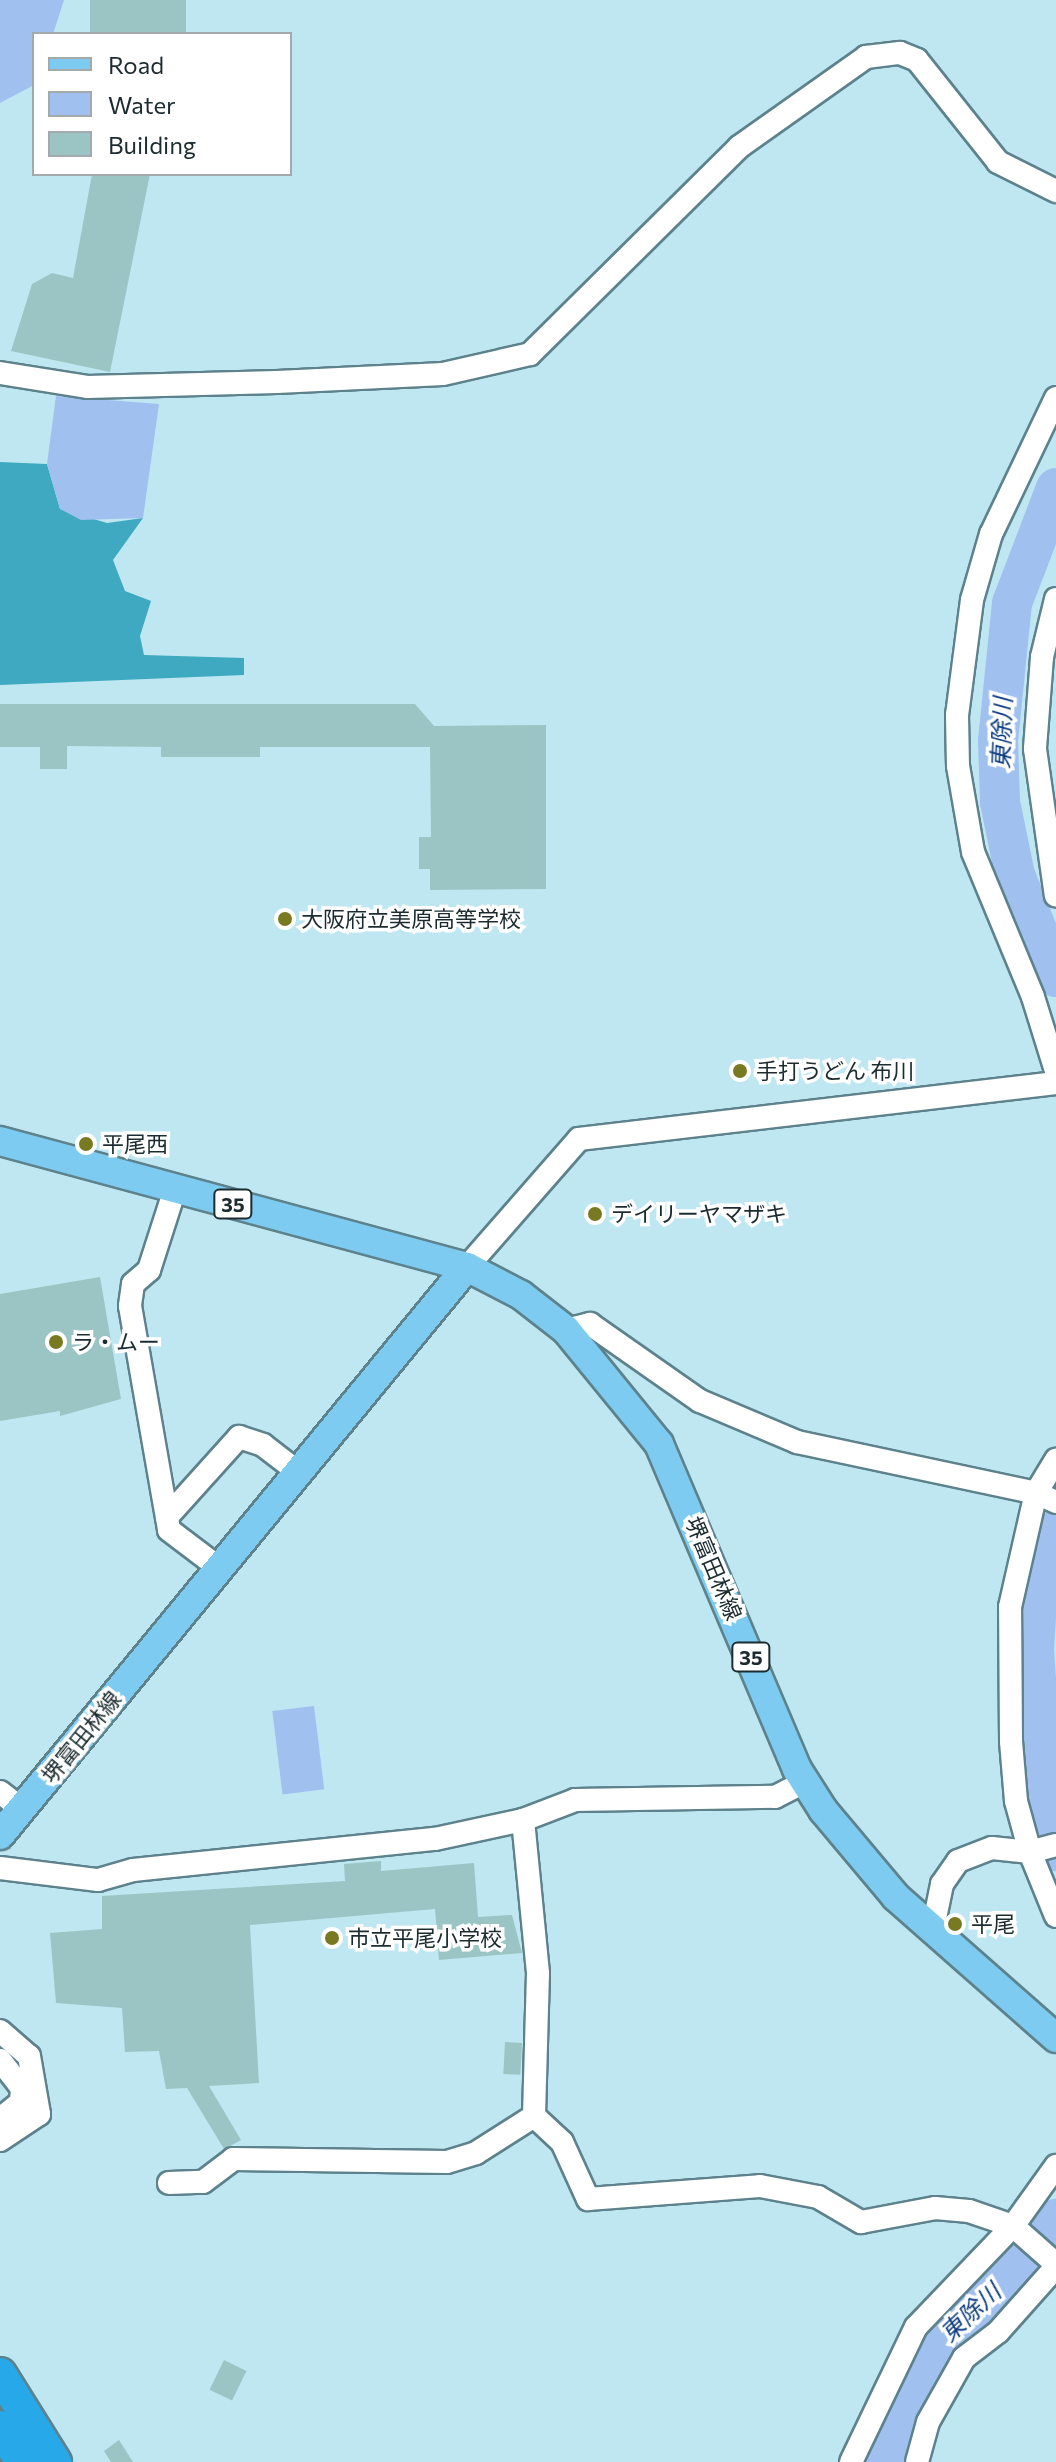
<!DOCTYPE html>
<html>
<head>
<meta charset="utf-8">
<style>
	body { margin:0 }
	#map { position:relative; width:1056px; height:2462px; overflow:hidden; background:#bfe7f2; font-family:Commissioner,"Noto Sans JP",sans-serif }
	div>[style] { position:absolute }
	.forest>* { inset:0; background:#3ea9c1 }
	.water>* { inset:0; background:#a0c0ef; transform-origin:0 0 }
	.river>* { height:40px; margin:-20px; padding:0 20px; transform-origin:20px; border-radius:20px; background:#a0c0ef }
	.building>* { inset:0; background:#9bc5c4; transform-origin:0 0 }
	.roads { filter:drop-shadow(2px 0 #5d828c) drop-shadow(-2px 0 #5d828c) drop-shadow(0 2px #5d828c) drop-shadow(0 -2px #5d828c) }
	.minor>* { height:22px; margin:-11px; padding:0 11px; transform-origin:11px; border-radius:11px; background:#fff }
	.major>* { height:28px; margin:-14px; padding:0 14px; transform-origin:14px; border-radius:14px; background:#7dcbf1 }
	.highway>* { height:32px; margin:-16px; padding:0 16px; transform-origin:16px; border-radius:16px; background:#27a8e8 }
	.dots>* { width:22px; height:22px; translate:-50% -50%; box-sizing:border-box; border:4px solid #fff; border-radius:50% }
	span { translate:-50% -50%; white-space:nowrap; text-align:center; line-height:1.15; -webkit-text-stroke:7px #fff; paint-order:stroke }
	.shield-label span { padding:2px 6px; background:#fff; border:2px solid; border-radius:6px; -webkit-text-stroke-width:0 }
	.shield-label { font-size:20px; color:#1b2b2f; font-weight:700 }
	.poi-label { font-size:22px; color:#1b2b2f }
	.left { translate:0 -50%; text-align:left }
	.street-label { font-size:22px; color:#1b2b2f }
	.water-label { font-size:24px; color:#0a3b7f; font-style:italic }
	.legend { position:absolute; left:32px; top:32px; width:260px; height:144px; box-sizing:border-box; background:#fff; border:2px solid #a4aaac; margin:0; padding:10px 14px; list-style:none; font-size:24px; color:#1b2b2f }
	.legend li { display:flex; align-items:center; gap:16px; height:40px }
	.legend b { width:40px; border:2px solid #a4aaac }
</style>
</head>
<body>
<div id="map">
	<div class="forest">
		<i style="clip-path:polygon(0 462px,47px 464px,60px 509px,107px 523px,143px 518px,113px 560px,125px 591px,151px 601px,140px 636px,144px 655px,244px 658px,244px 675px,0 685px)"></i>
	</div>
	<div class="water">
		<i style="clip-path:polygon(0 0,64px 0,53px 34px,34px 34px,34px 85px,0 103px)"></i>
		<i style="clip-path:polygon(56px 396px,159px 404px,143px 518px,81px 520px,60px 509px,47px 464px)"></i>
		<i style="left:314px;top:1706px;width:84px;height:42px;rotate:83deg"></i>
	</div>
	<div class="river">
		<i style="left:1056px;top:488px;width:123px;rotate:110.9deg"></i>
		<i style="left:1012px;top:603px;width:139px;rotate:95.8deg"></i>
		<i style="left:998px;top:741px;width:61px;rotate:88.1deg"></i>
		<i style="left:1000px;top:802px;width:75px;rotate:78.4deg"></i>
		<i style="left:1015px;top:875px;width:110px;rotate:68.1deg"></i>
		<i style="left:1056px;top:1530px;width:57px;rotate:108.4deg"></i>
		<i style="left:1038px;top:1584px;width:65px;rotate:93.5deg"></i>
		<i style="left:1034px;top:1649px;width:166px;rotate:86.2deg"></i>
		<i style="left:1045px;top:1815px;width:38px;rotate:73deg"></i>
		<i style="left:887px;top:2462px;width:58px;rotate:-74.1deg"></i>
		<i style="left:903px;top:2406px;width:71px;rotate:-62.4deg"></i>
		<i style="left:936px;top:2343px;width:65px;rotate:-39.4deg"></i>
		<i style="left:986px;top:2302px;width:109px;rotate:-49.9deg"></i>
	</div>
	<div class="building">
		<i style="left:90px;top:0;width:96px;height:35px"></i>
		<i style="clip-path:polygon(92px 174px,150px 174px,110px 372px,11px 351px,32px 284px,52px 273px,73px 278px)"></i>
		<i style="clip-path:polygon(0 704px,415px 704px,434px 726px,546px 725px,546px 889px,430px 890px,430px 869px,419px 869px,419px 837px,431px 837px,430px 747px,260px 747px,260px 757px,161px 757px,161px 747px,67px 746px,67px 769px,40px 769px,40px 747px,0 747px)"></i>
		<i style="clip-path:polygon(100px 1277px,121px 1399px,60px 1416px,60px 1411px,0 1421px,0 1294px)"></i>
		<i style="clip-path:polygon(381px 1861px,381px 1871px,474px 1863px,478px 1917px,512px 1915px,522px 1953px,439px 1960px,435px 1909px,250px 1925px,259px 2083px,209px 2086px,241px 2140px,232px 2145px,224px 2149px,187px 2088px,166px 2089px,159px 2051px,125px 2052px,122px 2008px,56px 2003px,50px 1933px,102px 1929px,102px 1896px,345px 1881px,344px 1864px)"></i>
		<i style="left:505px;top:2042px;width:17px;height:32px;rotate:3deg"></i>
		<i style="left:224px;top:2360px;width:25px;height:33px;rotate:26deg"></i>
		<i style="clip-path:polygon(119px 2440px,133px 2462px,111px 2462px,104px 2451px)"></i>
	</div>
	<div class="roads">
		<div class="minor">
			<i style="left:0;top:373px;width:88px;rotate:9.1deg"></i>
			<i style="left:87px;top:387px;width:190px;rotate:-1.5deg"></i>
			<i style="left:277px;top:382px;width:166px;rotate:-2.8deg"></i>
			<i style="left:443px;top:374px;width:89px;rotate:-12.9deg"></i>
			<i style="left:530px;top:354px;width:294px;rotate:-44.7deg"></i>
			<i style="left:739px;top:147px;width:156px;rotate:-35.3deg"></i>
			<i style="left:866px;top:57px;width:34px;rotate:-7deg"></i>
			<i style="left:900px;top:53px;width:18px;rotate:22deg"></i>
			<i style="left:917px;top:60px;width:130px;rotate:51.5deg"></i>
			<i style="left:998px;top:162px;width:65px;rotate:26.6deg"></i>
			<i style="left:1056px;top:398px;width:151px;rotate:115.5deg"></i>
			<i style="left:991px;top:534px;width:69px;rotate:106.1deg"></i>
			<i style="left:972px;top:600px;width:116px;rotate:97.4deg"></i>
			<i style="left:957px;top:715px;width:51px;rotate:88.9deg"></i>
			<i style="left:958px;top:766px;width:87px;rotate:80.1deg"></i>
			<i style="left:973px;top:852px;width:157px;rotate:67.5deg"></i>
			<i style="left:1033px;top:997px;width:77px;rotate:72.7deg"></i>
			<i style="left:1056px;top:599px;width:60px;rotate:103.6deg"></i>
			<i style="left:1042px;top:657px;width:92px;rotate:94.4deg"></i>
			<i style="left:1035px;top:749px;width:148px;rotate:81.9deg"></i>
			<i style="left:175px;top:1189px;width:85px;rotate:107.8deg"></i>
			<i style="left:149px;top:1270px;width:21px;rotate:139deg"></i>
			<i style="left:133px;top:1284px;width:22px;rotate:98deg"></i>
			<i style="left:130px;top:1306px;width:227px;rotate:80.1deg"></i>
			<i style="left:169px;top:1530px;width:63px;rotate:37.2deg"></i>
			<i style="left:467px;top:1267px;width:170px;rotate:-48.8deg"></i>
			<i style="left:579px;top:1139px;width:480px;rotate:-6.7deg"></i>
			<i style="left:566px;top:1330px;width:25px;rotate:-14deg"></i>
			<i style="left:590px;top:1324px;width:134px;rotate:35deg"></i>
			<i style="left:700px;top:1401px;width:105px;rotate:22.9deg"></i>
			<i style="left:797px;top:1442px;width:244px;rotate:12deg"></i>
			<i style="left:1036px;top:1493px;width:22px;rotate:24deg"></i>
			<i style="left:167px;top:1517px;width:108px;rotate:-48deg"></i>
			<i style="left:239px;top:1437px;width:25px;rotate:18deg"></i>
			<i style="left:263px;top:1445px;width:44px;rotate:37.6deg"></i>
			<i style="left:0;top:1792px;width:28px;rotate:38deg"></i>
			<i style="left:1056px;top:1845px;width:27px;rotate:165deg"></i>
			<i style="left:1030px;top:1852px;width:69px;rotate:67.9deg"></i>
			<i style="left:0;top:1868px;width:99px;rotate:7deg"></i>
			<i style="left:98px;top:1880px;width:36px;rotate:-16deg"></i>
			<i style="left:133px;top:1870px;width:304px;rotate:-5.9deg"></i>
			<i style="left:435px;top:1839px;width:90px;rotate:-12.2deg"></i>
			<i style="left:523px;top:1820px;width:56px;rotate:-21deg"></i>
			<i style="left:575px;top:1800px;width:200px;rotate:-0.9deg"></i>
			<i style="left:775px;top:1797px;width:34px;rotate:-27deg"></i>
			<i style="left:933px;top:1928px;width:45px;rotate:-78.4deg"></i>
			<i style="left:942px;top:1884px;width:28px;rotate:-55deg"></i>
			<i style="left:958px;top:1861px;width:36px;rotate:-21deg"></i>
			<i style="left:992px;top:1848px;width:38px;rotate:6deg"></i>
			<i style="left:1030px;top:1852px;width:53px;rotate:-105.4deg"></i>
			<i style="left:1016px;top:1801px;width:60px;rotate:-94.8deg"></i>
			<i style="left:1011px;top:1741px;width:134px;rotate:-90.4deg"></i>
			<i style="left:1010px;top:1607px;width:117px;rotate:-77.2deg"></i>
			<i style="left:1036px;top:1493px;width:39px;rotate:-59deg"></i>
			<i style="left:0;top:2031px;width:38px;rotate:41deg"></i>
			<i style="left:29px;top:2056px;width:59px;rotate:80.2deg"></i>
			<i style="left:39px;top:2114px;width:47px;rotate:146.3deg"></i>
			<i style="left:0;top:2060px;width:36px;rotate:52deg"></i>
			<i style="left:22px;top:2088px;width:14px;rotate:94deg"></i>
			<i style="left:21px;top:2102px;width:27px;rotate:141deg"></i>
			<i style="left:534px;top:2116px;width:38px;rotate:43deg"></i>
			<i style="left:562px;top:2142px;width:63px;rotate:65.5deg"></i>
			<i style="left:588px;top:2199px;width:172px;rotate:-4.3deg"></i>
			<i style="left:760px;top:2186px;width:59px;rotate:10.7deg"></i>
			<i style="left:818px;top:2197px;width:50px;rotate:30.2deg"></i>
			<i style="left:861px;top:2222px;width:75px;rotate:-10.7deg"></i>
			<i style="left:935px;top:2208px;width:34px;rotate:5deg"></i>
			<i style="left:969px;top:2211px;width:46px;rotate:18.8deg"></i>
			<i style="left:1013px;top:2226px;width:57px;rotate:41.5deg"></i>
			<i style="left:169px;top:2183px;width:34px;rotate:-2deg"></i>
			<i style="left:203px;top:2182px;width:38px;rotate:-37deg"></i>
			<i style="left:233px;top:2159px;width:214px;rotate:0.8deg"></i>
			<i style="left:447px;top:2162px;width:30px;rotate:-17deg"></i>
			<i style="left:476px;top:2153px;width:69px;rotate:-32.5deg"></i>
			<i style="left:534px;top:2116px;width:143px;rotate:-88.4deg"></i>
			<i style="left:538px;top:1973px;width:154px;rotate:-95.6deg"></i>
			<i style="left:851px;top:2462px;width:150px;rotate:-64.3deg"></i>
			<i style="left:916px;top:2327px;width:140px;rotate:-46.2deg"></i>
			<i style="left:1013px;top:2226px;width:74px;rotate:-54.4deg"></i>
			<i style="left:917px;top:2462px;width:41px;rotate:-74.6deg"></i>
			<i style="left:928px;top:2422px;width:73px;rotate:-60.6deg"></i>
			<i style="left:964px;top:2358px;width:43px;rotate:-37.4deg"></i>
			<i style="left:998px;top:2332px;width:87px;rotate:-48.3deg"></i>
		</div>
		<div class="major">
			<i style="left:0;top:1141px;width:484px;rotate:15.1deg"></i>
			<i style="left:467px;top:1267px;width:61px;rotate:27.4deg"></i>
			<i style="left:521px;top:1295px;width:57px;rotate:37.9deg"></i>
			<i style="left:566px;top:1330px;width:147px;rotate:50.8deg"></i>
			<i style="left:659px;top:1444px;width:353px;rotate:67deg"></i>
			<i style="left:797px;top:1769px;width:49px;rotate:57.6deg"></i>
			<i style="left:823px;top:1810px;width:114px;rotate:50deg"></i>
			<i style="left:896px;top:1897px;width:213px;rotate:41.4deg"></i>
			<i style="left:0;top:1835px;width:735px;rotate:-50.57deg"></i>
		</div>
		<div class="highway">
			<i style="left:0;top:2374px;width:104px;rotate:58deg"></i>
			<i style="left:0;top:2427px;width:41px;rotate:57.8deg"></i>
		</div>
	</div>
	<div class="dots">
		<i style="left:285px;top:919px;background:#797921"></i>
		<i style="left:740px;top:1071px;background:#797921"></i>
		<i style="left:86px;top:1144px;background:#797921"></i>
		<i style="left:595px;top:1214px;background:#797921"></i>
		<i style="left:56px;top:1342px;background:#797921"></i>
		<i style="left:955px;top:1924px;background:#797921"></i>
		<i style="left:332px;top:1938px;background:#797921"></i>
	</div>
	<div class="shield-label">
		<span style="left:233px;top:1204px">35</span>
		<span style="left:751px;top:1657px">35</span>
	</div>
	<div class="poi-label">
		<span class="left" style="left:301px;top:919px">大阪府立美原高等学校</span>
		<span class="left" style="left:756px;top:1071px">手打うどん 布川</span>
		<span class="left" style="left:102px;top:1144px">平尾西</span>
		<span class="left" style="left:611px;top:1214px">デイリーヤマザキ</span>
		<span class="left" style="left:72px;top:1342px">ラ・ムー</span>
		<span class="left" style="left:971px;top:1924px">平尾</span>
		<span class="left" style="left:348px;top:1938px">市立平尾小学校</span>
	</div>
	<div class="street-label">
		<span style="left:714px;top:1568px;rotate:67deg">堺富田林線</span>
		<span style="left:81px;top:1737px;rotate:-51deg">堺富田林線</span>
	</div>
	<div class="water-label">
		<span style="left:1001px;top:733px;rotate:-88deg">東除川</span>
		<span style="left:970px;top:2312px;rotate:-43deg">東除川</span>
	</div>
	<ul class="legend">
	<li><b style="height:10px;background:#7dcbf1"></b>Road</li>
	<li><b style="height:22px;background:#a0c0ef"></b>Water</li>
	<li><b style="height:22px;background:#9bc5c4"></b>Building</li>
	</ul>
</div>
</body>
</html>
